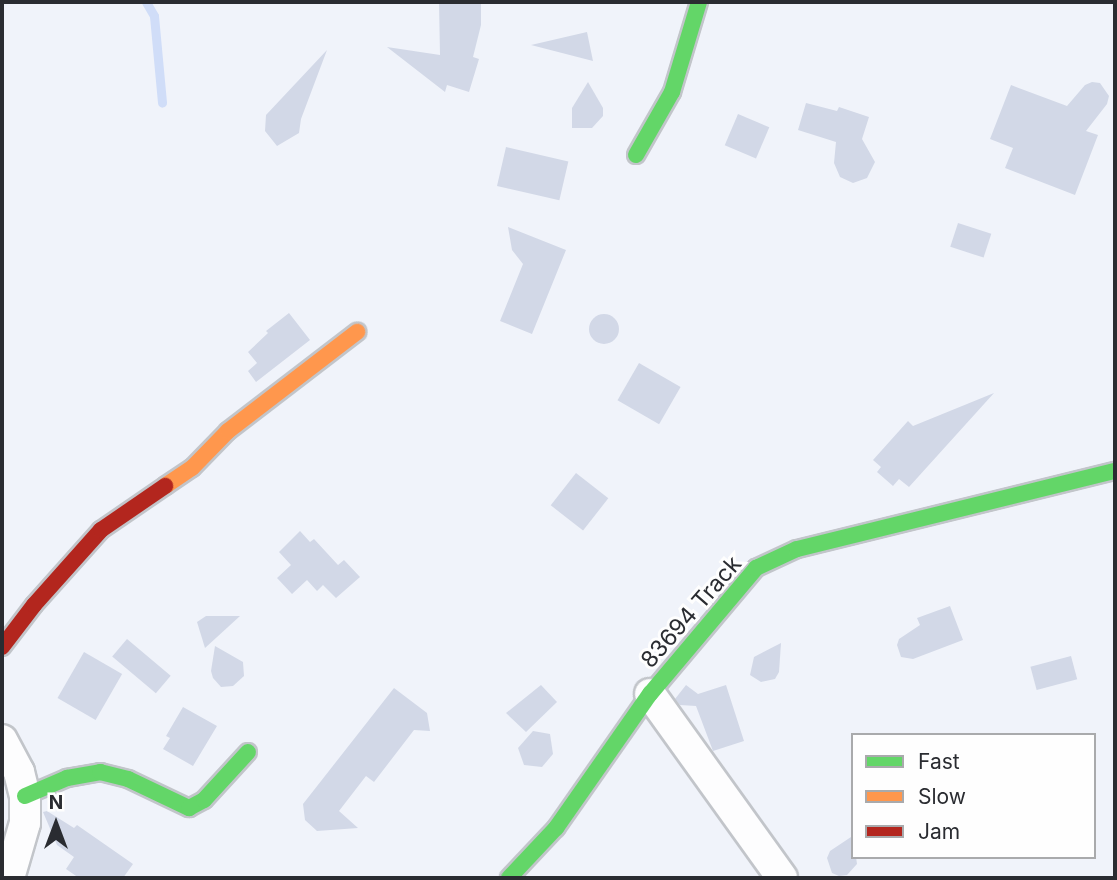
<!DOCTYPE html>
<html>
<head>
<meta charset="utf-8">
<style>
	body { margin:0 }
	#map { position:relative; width:1117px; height:880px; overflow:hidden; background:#f0f3fa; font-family:Inter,sans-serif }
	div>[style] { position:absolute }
	.stream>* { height:9px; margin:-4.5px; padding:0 4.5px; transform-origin:4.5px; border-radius:4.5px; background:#d0ddf8 }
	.building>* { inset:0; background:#d2d8e7; transform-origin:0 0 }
	.round { border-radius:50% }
	.roads { filter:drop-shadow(2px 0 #c2c5ca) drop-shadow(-2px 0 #c2c5ca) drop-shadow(0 2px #c2c5ca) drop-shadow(0 -2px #c2c5ca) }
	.street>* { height:30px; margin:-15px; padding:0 15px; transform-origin:15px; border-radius:15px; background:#fdfdfe }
	.fast>* { height:16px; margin:-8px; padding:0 8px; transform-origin:8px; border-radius:8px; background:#63d668 }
	.slow>* { height:16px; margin:-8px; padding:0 8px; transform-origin:8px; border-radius:8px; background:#ff974d }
	.jam>* { height:16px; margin:-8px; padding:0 8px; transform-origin:8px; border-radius:8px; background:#b3261e }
	span { translate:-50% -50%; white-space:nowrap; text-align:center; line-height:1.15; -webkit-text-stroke:6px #fefefe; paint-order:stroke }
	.street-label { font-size:23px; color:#2a2c31 }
	.frame { position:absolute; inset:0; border:4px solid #2a2c31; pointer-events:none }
	.legend { position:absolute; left:851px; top:733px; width:245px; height:126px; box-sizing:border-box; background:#fefefe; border:2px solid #a9aaac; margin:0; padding:9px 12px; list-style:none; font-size:21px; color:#2a2c31 }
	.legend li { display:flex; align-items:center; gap:14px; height:35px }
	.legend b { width:35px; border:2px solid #a9aaac }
	.north { position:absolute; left:21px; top:789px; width:70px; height:70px; -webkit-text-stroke:5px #fefefe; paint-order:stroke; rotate:0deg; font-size:19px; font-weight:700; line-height:28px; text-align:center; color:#2a2c31 }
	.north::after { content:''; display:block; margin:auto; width:24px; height:32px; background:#2a2c31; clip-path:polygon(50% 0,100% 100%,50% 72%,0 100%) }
</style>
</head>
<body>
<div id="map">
	<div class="stream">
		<i style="left:146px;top:2px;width:16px;rotate:60deg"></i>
		<i style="left:154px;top:16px;width:87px;rotate:84.7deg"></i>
	</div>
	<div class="building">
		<i style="clip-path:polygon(439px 2px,481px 2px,481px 25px,473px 57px,479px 59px,469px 92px,447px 85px,445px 92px,387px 47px,440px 55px)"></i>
		<i style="clip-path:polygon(587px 32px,593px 61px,531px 45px)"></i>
		<i style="clip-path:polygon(327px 50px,301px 119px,299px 133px,277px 146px,265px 131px,266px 115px)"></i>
		<i style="clip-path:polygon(588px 82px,603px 108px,603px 116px,592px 128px,572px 128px,572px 108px)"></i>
		<i style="clip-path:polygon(1092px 82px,1100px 83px,1109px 96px,1107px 104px,1086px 131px,1098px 135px,1075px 195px,1005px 168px,1013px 148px,990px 139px,1011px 85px,1067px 106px,1085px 85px)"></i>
		<i style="clip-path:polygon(806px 103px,837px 111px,839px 107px,869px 117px,862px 139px,875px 162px,867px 178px,853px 183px,840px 177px,834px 163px,836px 142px,798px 130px)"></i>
		<i style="left:738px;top:114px;width:34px;height:34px;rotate:23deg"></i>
		<i style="left:506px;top:147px;width:64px;height:40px;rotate:13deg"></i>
		<i style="left:958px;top:223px;width:35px;height:25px;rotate:18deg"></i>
		<i style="clip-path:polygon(508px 227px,566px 250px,532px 334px,500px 321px,523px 264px,512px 250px)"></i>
		<i style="clip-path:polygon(289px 313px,310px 340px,256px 382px,248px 371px,257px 363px,248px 352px,268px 333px,266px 331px)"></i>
		<i class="round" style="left:589px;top:314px;width:30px;height:30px"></i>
		<i style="left:639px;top:363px;width:48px;height:43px;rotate:30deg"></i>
		<i style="clip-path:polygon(994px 393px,909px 487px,899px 479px,893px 486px,877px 472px,881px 467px,873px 460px,908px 421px,913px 426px)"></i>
		<i style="left:576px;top:473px;width:41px;height:41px;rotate:38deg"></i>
		<i style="clip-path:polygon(300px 531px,310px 542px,314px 539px,338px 565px,344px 560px,360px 577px,336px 598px,323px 585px,317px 591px,307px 580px,292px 594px,277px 578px,291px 565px,279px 552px)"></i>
		<i style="clip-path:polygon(950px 606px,963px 640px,913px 659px,901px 657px,897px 645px,899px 639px,920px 625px,917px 618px)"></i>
		<i style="clip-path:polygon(206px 616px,240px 616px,205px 648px,197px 622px)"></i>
		<i style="left:127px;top:639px;width:57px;height:23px;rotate:40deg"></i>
		<i style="clip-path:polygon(781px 643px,779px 672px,775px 679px,761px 682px,750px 675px,754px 657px)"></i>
		<i style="clip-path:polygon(215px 646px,243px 662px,244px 676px,233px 686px,221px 687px,213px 678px,211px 671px)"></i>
		<i style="left:84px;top:652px;width:44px;height:53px;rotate:30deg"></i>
		<i style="left:1071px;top:656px;width:24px;height:42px;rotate:75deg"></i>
		<i style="clip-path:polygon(541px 685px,557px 702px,526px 732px,506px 713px)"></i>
		<i style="clip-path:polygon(686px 685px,698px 694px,726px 685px,744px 741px,713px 751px,696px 706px,680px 705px,675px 699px)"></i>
		<i style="clip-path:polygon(394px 688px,427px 713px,430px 731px,414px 730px,374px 782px,366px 776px,339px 811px,358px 828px,317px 831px,305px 820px,303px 804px)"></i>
		<i style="clip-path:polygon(183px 707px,217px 726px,193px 766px,163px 749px,170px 738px,166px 736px)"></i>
		<i style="clip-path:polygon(533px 731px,550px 734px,553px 754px,542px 767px,524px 765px,518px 748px)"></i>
		<i style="clip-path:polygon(47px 811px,74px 828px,77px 825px,133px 864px,123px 878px,79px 878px,66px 869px,74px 857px,57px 845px,43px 812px)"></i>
		<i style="clip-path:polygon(851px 837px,853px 857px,856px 857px,857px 864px,847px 875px,839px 876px,832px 873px,827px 858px,830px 851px)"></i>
	</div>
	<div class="roads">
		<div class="street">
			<i style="left:650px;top:694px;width:226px;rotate:54.3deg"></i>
			<i style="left:2px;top:740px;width:36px;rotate:62deg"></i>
			<i style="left:19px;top:772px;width:25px;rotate:76deg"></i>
			<i style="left:25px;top:796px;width:27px;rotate:90deg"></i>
			<i style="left:25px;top:823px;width:57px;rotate:106.2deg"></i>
		</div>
		<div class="fast">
			<i style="left:636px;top:155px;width:73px;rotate:-60.3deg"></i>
			<i style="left:672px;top:92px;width:94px;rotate:-73.3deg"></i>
			<i style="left:25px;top:796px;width:46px;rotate:-23.2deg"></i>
			<i style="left:67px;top:778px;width:34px;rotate:-10deg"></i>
			<i style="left:100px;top:772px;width:29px;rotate:14deg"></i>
			<i style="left:128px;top:779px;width:68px;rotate:25.4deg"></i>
			<i style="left:189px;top:808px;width:17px;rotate:-28deg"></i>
			<i style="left:204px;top:800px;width:65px;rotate:-47.5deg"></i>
			<i style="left:509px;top:878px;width:69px;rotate:-46.8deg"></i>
			<i style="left:556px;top:828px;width:164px;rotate:-55deg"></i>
			<i style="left:650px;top:694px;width:165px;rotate:-49.9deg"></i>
			<i style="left:756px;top:568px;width:45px;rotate:-24.9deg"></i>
			<i style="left:797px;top:549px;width:327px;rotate:-13.8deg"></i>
		</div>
		<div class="slow">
			<i style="left:165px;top:486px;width:32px;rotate:-34deg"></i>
			<i style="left:192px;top:468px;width:52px;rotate:-45.8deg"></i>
			<i style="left:228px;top:431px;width:163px;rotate:-37.5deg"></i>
		</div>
		<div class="jam">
			<i style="left:2px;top:647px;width:53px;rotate:-52.7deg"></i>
			<i style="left:34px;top:605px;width:101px;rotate:-48.2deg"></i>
			<i style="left:101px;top:530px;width:78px;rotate:-34.5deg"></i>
		</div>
	</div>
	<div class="street-label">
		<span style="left:691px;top:612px;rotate:-49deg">83694 Track</span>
	</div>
	<div class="frame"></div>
	<ul class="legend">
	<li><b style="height:9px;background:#63d668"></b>Fast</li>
	<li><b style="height:9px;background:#ff974d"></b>Slow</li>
	<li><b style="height:9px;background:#b3261e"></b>Jam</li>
	</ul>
	<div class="north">N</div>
</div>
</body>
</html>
